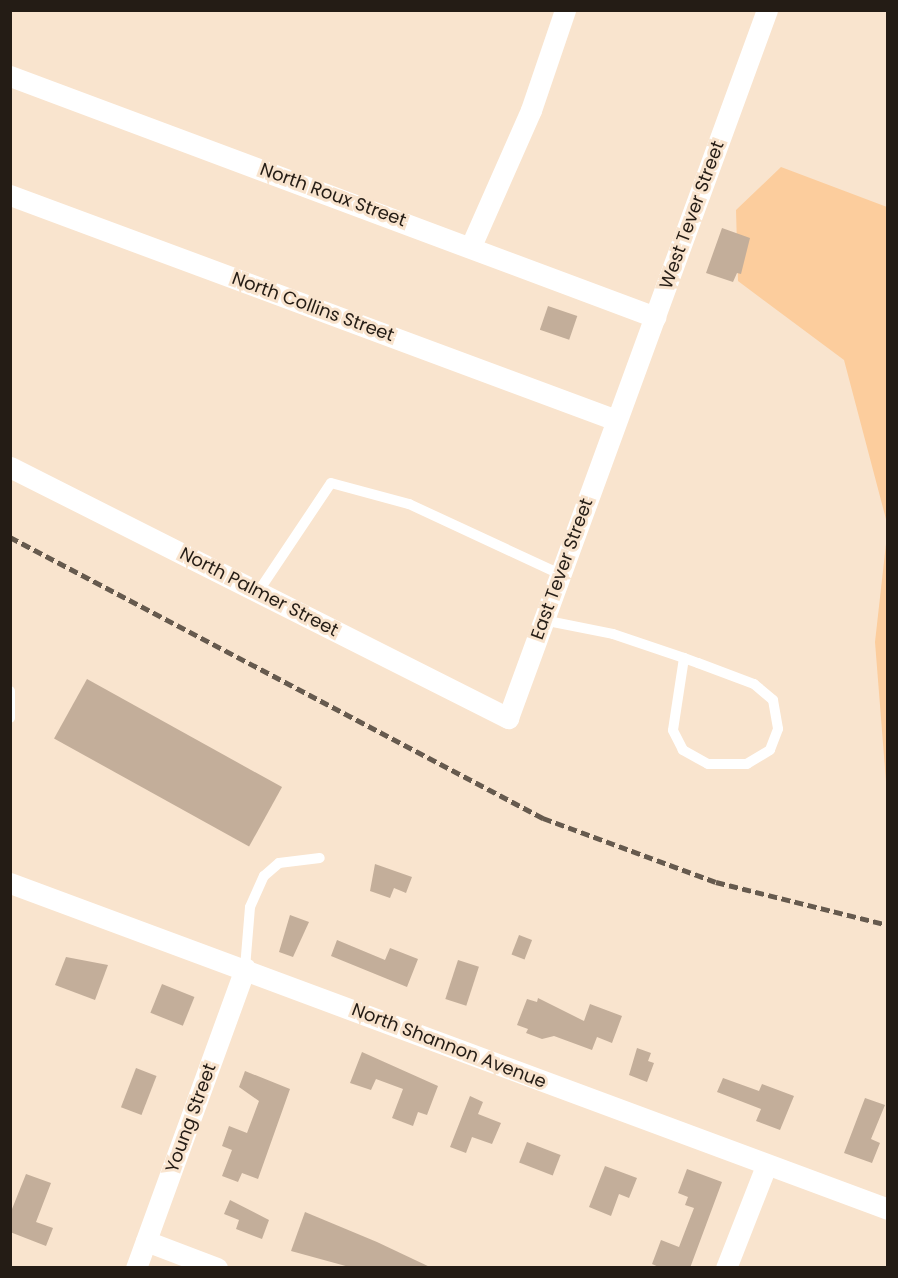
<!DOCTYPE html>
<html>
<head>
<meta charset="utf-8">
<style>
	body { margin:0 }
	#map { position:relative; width:898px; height:1278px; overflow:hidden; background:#f9e4ce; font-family:Poppins,sans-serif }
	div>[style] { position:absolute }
	.green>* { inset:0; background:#fccd9d }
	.building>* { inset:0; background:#c3ae9a; transform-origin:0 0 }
	.lane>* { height:10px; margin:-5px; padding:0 5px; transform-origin:5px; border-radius:5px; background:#fff }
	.street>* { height:21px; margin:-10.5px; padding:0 10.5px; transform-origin:10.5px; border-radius:10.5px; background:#fff }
	.rail>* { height:4.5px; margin-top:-2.25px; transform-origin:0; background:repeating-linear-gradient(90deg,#665a4e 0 9px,transparent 0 13.5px) }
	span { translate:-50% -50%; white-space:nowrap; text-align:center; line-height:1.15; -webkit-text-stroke:6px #f9e4ce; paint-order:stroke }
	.street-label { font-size:18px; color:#241c15 }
	.frame { position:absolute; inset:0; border:12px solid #241c15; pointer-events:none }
</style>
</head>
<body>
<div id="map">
	<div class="green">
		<i style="clip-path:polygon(781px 167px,887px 207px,887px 523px,844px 360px,738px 281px,736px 210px)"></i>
		<i style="clip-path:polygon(887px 535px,887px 794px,875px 642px)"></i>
	</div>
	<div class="building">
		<i style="clip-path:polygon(722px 228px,750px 238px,741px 274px,737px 273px,733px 282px,706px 273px)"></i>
		<i style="left:548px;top:306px;width:31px;height:25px;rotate:19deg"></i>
		<i style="left:87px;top:679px;width:223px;height:68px;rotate:29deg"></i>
		<i style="clip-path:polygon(375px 864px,412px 877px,406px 893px,394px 888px,390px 898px,370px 891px)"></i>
		<i style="clip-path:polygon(290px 915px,309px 922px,293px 957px,279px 952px)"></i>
		<i style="left:519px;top:935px;width:14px;height:21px;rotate:21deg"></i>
		<i style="clip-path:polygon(337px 940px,385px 960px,390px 948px,418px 959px,407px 987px,331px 956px)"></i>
		<i style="clip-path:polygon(66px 957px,108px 965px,95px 1000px,55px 985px)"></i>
		<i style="left:458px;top:960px;width:22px;height:41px;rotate:18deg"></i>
		<i style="left:162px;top:984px;width:35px;height:31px;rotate:22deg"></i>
		<i style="clip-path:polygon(538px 998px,584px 1021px,590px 1004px,622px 1016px,612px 1043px,597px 1037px,592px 1050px,554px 1036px,542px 1039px,526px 1033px,528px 1029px,517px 1025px,527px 999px,537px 1002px)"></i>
		<i style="clip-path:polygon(637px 1048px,651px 1053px,648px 1061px,654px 1063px,647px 1082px,629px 1075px)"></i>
		<i style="clip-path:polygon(362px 1052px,438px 1086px,427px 1115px,418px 1112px,413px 1126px,392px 1118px,403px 1089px,376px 1079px,371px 1090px,350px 1083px)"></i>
		<i style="left:136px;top:1068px;width:22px;height:42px;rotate:21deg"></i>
		<i style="clip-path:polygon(245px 1071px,290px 1089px,258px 1179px,242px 1173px,238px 1182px,222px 1176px,232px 1150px,222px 1146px,229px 1126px,247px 1133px,259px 1101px,239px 1087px)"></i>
		<i style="clip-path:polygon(723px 1078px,759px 1091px,762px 1084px,794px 1096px,780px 1130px,756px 1121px,761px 1109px,717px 1092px)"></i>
		<i style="clip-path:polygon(470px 1096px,483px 1102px,478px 1114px,501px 1123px,492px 1144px,472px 1137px,466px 1153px,450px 1147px)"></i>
		<i style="clip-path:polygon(865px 1098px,885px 1105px,871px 1139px,880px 1143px,872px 1163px,844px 1153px)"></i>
		<i style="left:527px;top:1142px;width:36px;height:22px;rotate:21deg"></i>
		<i style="clip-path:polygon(605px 1166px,637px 1178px,629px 1198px,619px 1194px,611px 1216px,589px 1207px)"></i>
		<i style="clip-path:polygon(687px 1169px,722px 1182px,690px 1268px,661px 1268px,652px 1264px,661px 1240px,679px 1247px,694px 1208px,685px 1205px,688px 1197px,678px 1193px)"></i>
		<i style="clip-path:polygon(26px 1174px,51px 1183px,36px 1222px,53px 1228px,46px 1246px,10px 1232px,10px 1214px)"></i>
		<i style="clip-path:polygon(230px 1200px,269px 1220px,262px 1239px,236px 1229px,239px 1220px,224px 1214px)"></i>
		<i style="clip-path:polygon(305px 1212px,377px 1242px,432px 1268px,353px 1268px,291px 1251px)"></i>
	</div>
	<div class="lane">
		<i style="left:258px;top:592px;width:131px;rotate:-56.2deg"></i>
		<i style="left:331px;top:483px;width:81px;rotate:15.1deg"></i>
		<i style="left:409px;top:504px;width:166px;rotate:24.9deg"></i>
		<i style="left:543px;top:620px;width:71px;rotate:11.3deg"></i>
		<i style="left:613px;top:634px;width:75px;rotate:18.7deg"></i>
		<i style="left:684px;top:658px;width:15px;rotate:20deg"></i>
		<i style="left:698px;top:663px;width:60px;rotate:20.6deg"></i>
		<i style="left:754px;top:684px;width:25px;rotate:40deg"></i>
		<i style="left:773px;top:700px;width:29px;rotate:80deg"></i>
		<i style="left:778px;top:729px;width:22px;rotate:111deg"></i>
		<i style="left:770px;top:750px;width:27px;rotate:149deg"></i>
		<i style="left:747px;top:764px;width:39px;rotate:180deg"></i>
		<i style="left:708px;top:764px;width:29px;rotate:-151deg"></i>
		<i style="left:683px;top:750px;width:22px;rotate:-117deg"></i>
		<i style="left:673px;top:730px;width:73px;rotate:-81.3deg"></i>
		<i style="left:10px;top:691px;width:27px;rotate:90deg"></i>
		<i style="left:245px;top:968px;width:61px;rotate:-85.3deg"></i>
		<i style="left:250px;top:907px;width:34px;rotate:-66deg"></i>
		<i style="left:264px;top:876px;width:20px;rotate:-41deg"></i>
		<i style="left:279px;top:863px;width:41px;rotate:-7deg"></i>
	</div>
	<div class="street">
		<i style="left:10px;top:76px;width:689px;rotate:20.49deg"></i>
		<i style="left:10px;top:195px;width:646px;rotate:20.37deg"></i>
		<i style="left:471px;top:246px;width:149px;rotate:-66.2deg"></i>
		<i style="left:531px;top:110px;width:106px;rotate:-71.2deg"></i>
		<i style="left:10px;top:467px;width:558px;rotate:26.75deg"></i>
		<i style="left:508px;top:718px;width:754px;rotate:-69.91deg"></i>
		<i style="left:10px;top:883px;width:937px;rotate:20.37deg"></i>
		<i style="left:146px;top:1241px;width:76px;rotate:20.8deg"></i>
		<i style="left:136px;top:1268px;width:319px;rotate:-70deg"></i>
		<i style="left:726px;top:1268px;width:110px;rotate:-68.6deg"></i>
	</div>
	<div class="rail">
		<i style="left:10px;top:537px;width:603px;rotate:27.8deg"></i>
		<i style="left:543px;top:818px;width:184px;rotate:20.3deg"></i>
		<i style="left:716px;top:882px;width:177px;rotate:14deg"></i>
	</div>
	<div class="street-label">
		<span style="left:333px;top:195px;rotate:20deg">North Roux Street</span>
		<span style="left:692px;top:215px;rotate:-70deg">West Tever Street</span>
		<span style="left:313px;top:307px;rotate:20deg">North Collins Street</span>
		<span style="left:562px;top:569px;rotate:-70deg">East Tever Street</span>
		<span style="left:259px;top:592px;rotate:27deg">North Palmer Street</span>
		<span style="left:449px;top:1046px;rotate:21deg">North Shannon Avenue</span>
		<span style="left:191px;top:1118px;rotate:-70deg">Young Street</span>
	</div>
	<div class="frame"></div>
</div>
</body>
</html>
